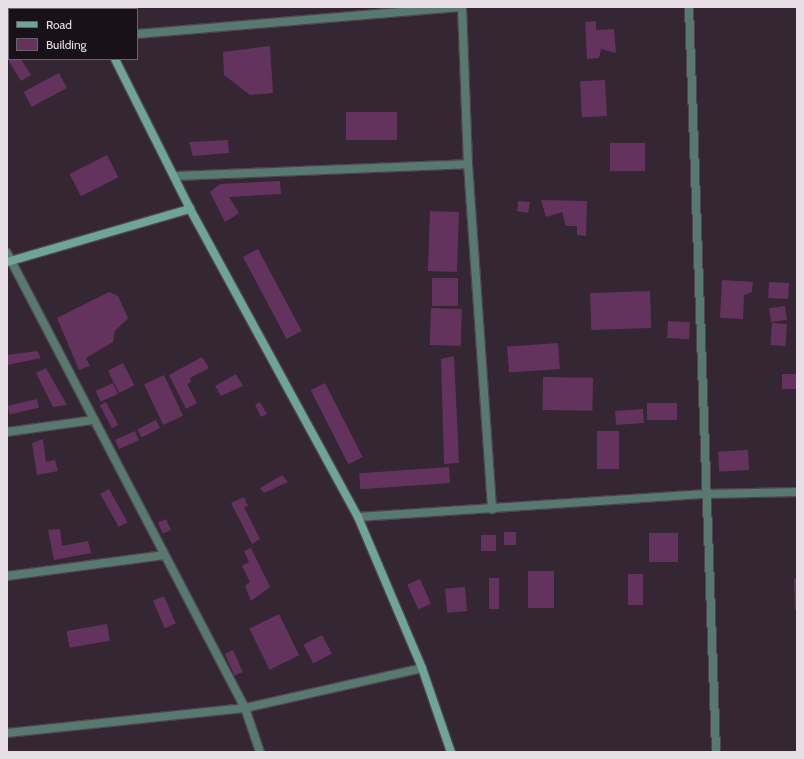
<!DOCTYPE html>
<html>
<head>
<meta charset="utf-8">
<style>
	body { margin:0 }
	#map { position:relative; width:804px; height:759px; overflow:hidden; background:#342632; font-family:Cabin,sans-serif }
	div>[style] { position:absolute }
	.building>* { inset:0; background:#63335d; transform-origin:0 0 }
	.roads { filter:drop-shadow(1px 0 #50434f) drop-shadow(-1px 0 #50434f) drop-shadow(0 1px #50434f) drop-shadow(0 -1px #50434f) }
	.street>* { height:8px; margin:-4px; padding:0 4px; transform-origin:4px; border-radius:4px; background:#577970 }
	.secondary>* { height:8px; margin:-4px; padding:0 4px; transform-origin:4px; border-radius:4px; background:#6ea597 }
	span { translate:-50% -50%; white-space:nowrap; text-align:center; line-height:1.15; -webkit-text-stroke:3px #181117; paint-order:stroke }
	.frame { position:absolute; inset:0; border:8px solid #e6dde5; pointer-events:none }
	.legend { position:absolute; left:8px; top:8px; width:130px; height:52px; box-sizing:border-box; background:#181117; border:1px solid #6a6369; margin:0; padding:5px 7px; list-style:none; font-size:12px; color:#e6dde5 }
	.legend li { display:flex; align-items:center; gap:8px; height:20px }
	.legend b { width:20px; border:1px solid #6a6369 }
</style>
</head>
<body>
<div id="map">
	<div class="building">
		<i style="clip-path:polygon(596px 21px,596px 30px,614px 29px,616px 53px,601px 49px,599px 58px,587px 59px,585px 22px)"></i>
		<i style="clip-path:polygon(7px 40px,9px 59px,21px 59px,31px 75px,21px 81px,7px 58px)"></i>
		<i style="clip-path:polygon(270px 46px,273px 93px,250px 95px,224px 75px,223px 52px)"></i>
		<i style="left:59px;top:73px;width:17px;height:40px;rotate:62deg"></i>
		<i style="left:605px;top:80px;width:36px;height:25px;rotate:87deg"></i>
		<i style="left:397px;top:112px;width:28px;height:51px;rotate:90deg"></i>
		<i style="clip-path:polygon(228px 140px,229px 153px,193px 156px,189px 142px)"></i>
		<i style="left:645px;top:143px;width:28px;height:35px;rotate:90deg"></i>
		<i style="left:107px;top:155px;width:25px;height:42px;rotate:63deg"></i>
		<i style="clip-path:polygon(280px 181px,281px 194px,229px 197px,239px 213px,225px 222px,210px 192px,220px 184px)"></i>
		<i style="clip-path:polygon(541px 200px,587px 201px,586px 236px,577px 235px,577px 226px,566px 226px,562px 212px,546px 217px)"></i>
		<i style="clip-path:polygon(518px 201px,530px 202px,528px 213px,517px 211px)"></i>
		<i style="left:430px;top:211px;width:29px;height:60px;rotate:2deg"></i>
		<i style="left:258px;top:249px;width:93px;height:17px;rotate:62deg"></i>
		<i style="left:432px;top:278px;width:26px;height:28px"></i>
		<i style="clip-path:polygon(722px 280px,753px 282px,752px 292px,744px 295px,743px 319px,720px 318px)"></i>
		<i style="left:769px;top:282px;width:20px;height:16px;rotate:3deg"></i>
		<i style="left:650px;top:291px;width:37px;height:60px;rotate:88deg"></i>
		<i style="clip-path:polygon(109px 292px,118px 296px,128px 318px,115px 331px,113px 342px,86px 358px,90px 366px,79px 370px,57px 318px)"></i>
		<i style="left:785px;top:306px;width:14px;height:16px;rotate:82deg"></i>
		<i style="left:431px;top:308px;width:31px;height:37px;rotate:2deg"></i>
		<i style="left:668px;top:321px;width:22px;height:17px;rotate:3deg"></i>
		<i style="left:772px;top:323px;width:15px;height:22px;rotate:4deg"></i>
		<i style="left:558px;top:343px;width:26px;height:51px;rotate:86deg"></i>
		<i style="clip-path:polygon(37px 351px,41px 358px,7px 365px,7px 355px)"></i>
		<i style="clip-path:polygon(454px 356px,459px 463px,444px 464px,441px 359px)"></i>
		<i style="clip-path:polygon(202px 357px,209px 368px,190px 378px,191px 382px,187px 384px,197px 403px,186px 409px,169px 375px)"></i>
		<i style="left:123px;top:363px;width:25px;height:17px;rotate:63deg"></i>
		<i style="clip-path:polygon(46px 368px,67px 405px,53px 407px,36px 373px)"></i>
		<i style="clip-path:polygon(236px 374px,243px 386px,221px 396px,215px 386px)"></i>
		<i style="left:782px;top:374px;width:15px;height:15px"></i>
		<i style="left:164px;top:375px;width:45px;height:22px;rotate:65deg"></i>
		<i style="left:543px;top:377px;width:50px;height:33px;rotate:1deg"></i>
		<i style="left:113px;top:383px;width:12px;height:19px;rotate:66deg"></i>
		<i style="left:325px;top:383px;width:83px;height:16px;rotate:63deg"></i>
		<i style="left:37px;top:399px;width:9px;height:30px;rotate:77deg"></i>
		<i style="left:106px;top:402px;width:26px;height:7px;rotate:62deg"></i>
		<i style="clip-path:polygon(260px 402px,267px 414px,261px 417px,255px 405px)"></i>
		<i style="left:647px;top:403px;width:30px;height:17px"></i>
		<i style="left:643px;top:409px;width:14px;height:28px;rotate:86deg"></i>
		<i style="left:156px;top:420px;width:9px;height:21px;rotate:63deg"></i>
		<i style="left:135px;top:431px;width:10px;height:22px;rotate:66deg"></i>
		<i style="left:597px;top:431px;width:22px;height:38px"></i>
		<i style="clip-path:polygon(43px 439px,46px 462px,55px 460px,58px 471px,37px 475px,32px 443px)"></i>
		<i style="left:748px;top:450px;width:20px;height:30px;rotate:87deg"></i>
		<i style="left:449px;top:467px;width:16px;height:90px;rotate:86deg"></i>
		<i style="clip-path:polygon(282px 475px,288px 482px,264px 493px,260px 488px)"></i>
		<i style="left:109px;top:489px;width:38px;height:10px;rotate:61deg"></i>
		<i style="clip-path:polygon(244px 497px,248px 506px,244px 507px,260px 539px,252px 544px,231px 503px)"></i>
		<i style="left:166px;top:519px;width:12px;height:9px;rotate:66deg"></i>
		<i style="clip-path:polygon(60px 529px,62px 546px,88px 541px,91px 553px,54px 560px,48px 530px)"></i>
		<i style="left:504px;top:532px;width:12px;height:13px"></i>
		<i style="left:649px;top:533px;width:29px;height:29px"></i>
		<i style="left:481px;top:535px;width:15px;height:16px"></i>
		<i style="clip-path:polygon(251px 548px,270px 587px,251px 601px,245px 586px,250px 582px,242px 566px,249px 562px,244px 551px)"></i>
		<i style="left:528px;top:571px;width:26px;height:37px"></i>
		<i style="left:628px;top:574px;width:15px;height:31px"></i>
		<i style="left:489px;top:578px;width:10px;height:31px"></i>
		<i style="left:420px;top:579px;width:27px;height:14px;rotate:66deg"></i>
		<i style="clip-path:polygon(794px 579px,797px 579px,797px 610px,795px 610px)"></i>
		<i style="left:465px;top:587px;width:24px;height:20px;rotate:85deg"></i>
		<i style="left:164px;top:596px;width:30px;height:12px;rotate:67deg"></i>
		<i style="left:279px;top:614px;width:46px;height:33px;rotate:64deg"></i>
		<i style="left:107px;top:624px;width:17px;height:41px;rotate:80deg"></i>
		<i style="left:322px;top:635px;width:21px;height:21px;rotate:62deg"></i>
		<i style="left:233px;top:650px;width:24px;height:9px;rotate:66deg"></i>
	</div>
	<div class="roads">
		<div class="street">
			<i style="left:462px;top:7px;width:157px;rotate:87.8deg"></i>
			<i style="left:468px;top:164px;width:346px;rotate:86deg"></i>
			<i style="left:689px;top:7px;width:745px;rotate:87.92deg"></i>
			<i style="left:137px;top:34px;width:321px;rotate:-4.8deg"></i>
			<i style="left:174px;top:176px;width:294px;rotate:-2.3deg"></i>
			<i style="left:7px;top:253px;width:513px;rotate:62.39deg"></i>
			<i style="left:245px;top:708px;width:46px;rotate:71.2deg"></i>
			<i style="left:7px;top:432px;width:88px;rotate:-7.9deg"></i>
			<i style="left:358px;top:517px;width:349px;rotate:-3.8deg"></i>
			<i style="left:706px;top:494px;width:91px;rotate:-1.3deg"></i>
			<i style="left:7px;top:576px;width:159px;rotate:-7.6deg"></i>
			<i style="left:7px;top:733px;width:239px;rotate:-6deg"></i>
			<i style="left:245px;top:708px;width:181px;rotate:-12.7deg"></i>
		</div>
		<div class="secondary">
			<i style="left:89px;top:7px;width:2px;rotate:63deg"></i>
			<i style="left:115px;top:59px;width:168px;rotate:63.4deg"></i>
			<i style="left:190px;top:209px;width:351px;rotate:61.4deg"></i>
			<i style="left:358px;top:517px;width:164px;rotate:67deg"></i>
			<i style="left:422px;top:668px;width:89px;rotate:71deg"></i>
			<i style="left:7px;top:262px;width:191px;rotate:-16.2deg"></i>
		</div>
	</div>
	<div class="frame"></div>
	<ul class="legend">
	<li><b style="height:5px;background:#6ea597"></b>Road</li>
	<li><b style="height:11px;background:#63335d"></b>Building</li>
	</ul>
</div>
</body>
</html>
